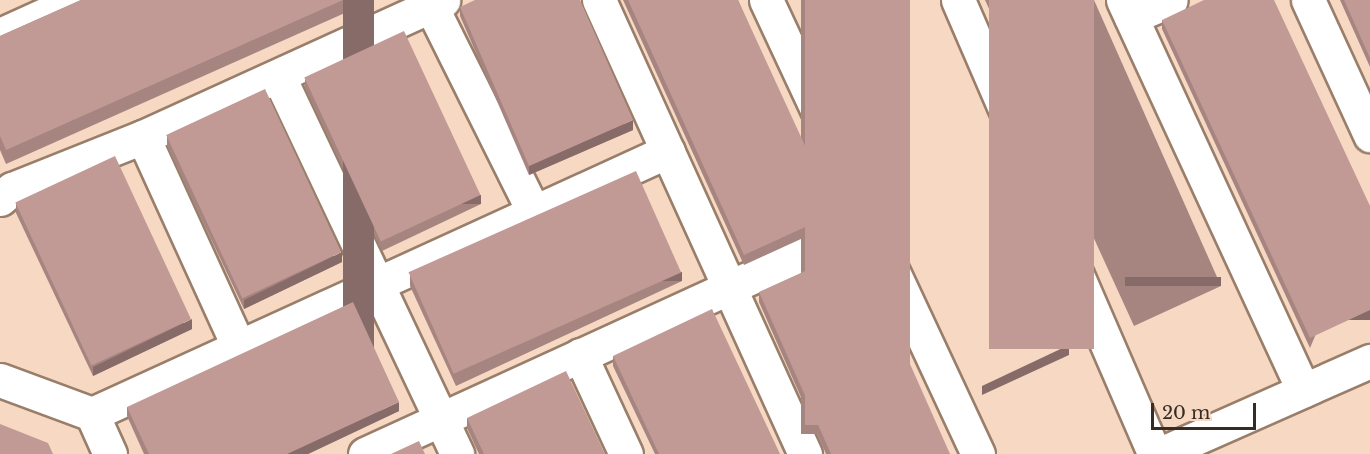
<!DOCTYPE html>
<html>
<head>
<meta charset="utf-8">
<style>
	body { margin:0 }
	#map { position:relative; width:1370px; height:454px; overflow:hidden; background:#f7d8c3; font-family:"Libre Baskerville",serif }
	div>[style] { position:absolute }
	.roads { filter:drop-shadow(2px 0 #997e6a) drop-shadow(-2px 0 #997e6a) drop-shadow(0 2px #997e6a) drop-shadow(0 -2px #997e6a) }
	.minor>* { height:33px; margin:-16.5px; padding:0 16.5px; transform-origin:16.5px; border-radius:16.5px; background:#fff }
	.wall>* { inset:0; background:#a68480; transform-origin:0 0 }
	.shaded-wall>* { inset:0; background:#876b68; transform-origin:0 0 }
	.building>* { inset:0; background:#c19995; transform-origin:0 0 }
	span { translate:-50% -50%; white-space:nowrap; text-align:center; line-height:1.15; -webkit-text-stroke:4.5px #f7d8c3; paint-order:stroke }
	.scale { position:absolute; left:1151px; top:403px; width:105px; height:27px; box-sizing:border-box; border:3px solid #372c23; border-top:0; padding-left:8px; font-size:18px; line-height:21px; white-space:nowrap; color:#372c23; -webkit-text-stroke:4px #f7d8c3; paint-order:stroke }
</style>
</head>
<body>
<div id="map">
	<div class="roads">
		<div class="minor">
			<i style="left:599px;top:0;width:499px;rotate:65.6deg"></i>
			<i style="left:766px;top:0;width:501px;rotate:64.97deg"></i>
			<i style="left:958px;top:0;width:495px;rotate:66.6deg"></i>
			<i style="left:1123px;top:0;width:430px;rotate:65.2deg"></i>
			<i style="left:1308px;top:0;width:149px;rotate:65.3deg"></i>
			<i style="left:431px;top:6px;width:229px;rotate:63.5deg"></i>
			<i style="left:1131px;top:17px;width:43px;rotate:-23deg"></i>
			<i style="left:0;top:35px;width:85px;rotate:-24.4deg"></i>
			<i style="left:279px;top:77px;width:417px;rotate:64.7deg"></i>
			<i style="left:143px;top:137px;width:229px;rotate:65.5deg"></i>
			<i style="left:0;top:199px;width:16px;rotate:-40deg"></i>
			<i style="left:12px;top:189px;width:141px;rotate:-21.7deg"></i>
			<i style="left:143px;top:137px;width:330px;rotate:-24.5deg"></i>
			<i style="left:580px;top:355px;width:109px;rotate:65.1deg"></i>
			<i style="left:0;top:380px;width:98px;rotate:20.3deg"></i>
			<i style="left:92px;top:414px;width:44px;rotate:65.8deg"></i>
			<i style="left:92px;top:414px;width:633px;rotate:-24.54deg"></i>
			<i style="left:365px;top:454px;width:555px;rotate:-24.58deg"></i>
			<i style="left:1160px;top:454px;width:230px;rotate:-23.9deg"></i>
		</div>
	</div>
	<div class="wall">
		<i style="clip-path:polygon(81px 0,374px 0,6px 164px,0 150px,0 36px)"></i>
		<i style="clip-path:polygon(623px 0,738px 0,836px 223px,744px 265px)"></i>
		<i style="left:801px;top:0;width:109px;height:434px"></i>
		<i style="clip-path:polygon(985px 0,1094px 0,1221px 286px,1134px 326px)"></i>
		<i style="clip-path:polygon(1340px 0,1370px 0,1370px 67px)"></i>
		<i style="clip-path:polygon(460px 7px,633px 130px,529px 175px,460px 16px)"></i>
		<i style="clip-path:polygon(1162px 20px,1370px 206px,1310px 348px,1162px 29px)"></i>
		<i style="clip-path:polygon(305px 79px,481px 204px,382px 251px,305px 88px)"></i>
		<i style="clip-path:polygon(167px 136px,342px 262px,244px 309px,167px 146px)"></i>
		<i style="clip-path:polygon(16px 203px,192px 329px,93px 376px,16px 213px)"></i>
		<i style="clip-path:polygon(410px 276px,682px 281px,456px 386px,410px 286px)"></i>
		<i style="clip-path:polygon(759px 292px,950px 454px,826px 454px,759px 302px)"></i>
		<i style="clip-path:polygon(613px 356px,780px 454px,655px 454px,613px 366px)"></i>
		<i style="clip-path:polygon(127px 407px,399px 411px,308px 454px,144px 454px,127px 416px)"></i>
		<i style="clip-path:polygon(467px 418px,605px 454px,479px 454px,467px 428px)"></i>
	</div>
	<div class="shaded-wall">
		<i style="left:343px;top:0;width:31px;height:369px"></i>
		<i style="clip-path:polygon(633px 120px,633px 130px,529px 175px,529px 166px)"></i>
		<i style="left:481px;top:195px;width:9px;height:110px;rotate:90deg"></i>
		<i style="left:836px;top:213px;width:10px;height:101px;rotate:90deg"></i>
		<i style="clip-path:polygon(342px 252px,342px 262px,244px 309px,244px 300px)"></i>
		<i style="left:682px;top:272px;width:9px;height:249px;rotate:90deg"></i>
		<i style="left:1221px;top:277px;width:9px;height:96px;rotate:90deg"></i>
		<i style="left:1370px;top:310px;width:10px;height:66px;rotate:90deg"></i>
		<i style="clip-path:polygon(192px 319px,192px 329px,93px 376px,93px 367px)"></i>
		<i style="clip-path:polygon(1069px 345px,1069px 355px,982px 395px,982px 386px)"></i>
		<i style="clip-path:polygon(399px 402px,399px 411px,308px 454px,287px 454px)"></i>
	</div>
	<div class="building">
		<i style="clip-path:polygon(81px 0,343px 0,6px 150px,0 136px,0 36px)"></i>
		<i style="clip-path:polygon(475px 0,580px 0,633px 120px,529px 166px,460px 7px)"></i>
		<i style="clip-path:polygon(628px 0,738px 0,836px 213px,744px 255px)"></i>
		<i style="left:805px;top:0;width:105px;height:425px"></i>
		<i style="left:989px;top:0;width:105px;height:349px"></i>
		<i style="clip-path:polygon(1204px 0,1274px 0,1370px 206px,1370px 310px,1310px 338px,1162px 20px)"></i>
		<i style="clip-path:polygon(1344px 0,1370px 0,1370px 58px)"></i>
		<i style="left:404px;top:31px;width:181px;height:110px;rotate:65deg"></i>
		<i style="left:265px;top:89px;width:180px;height:109px;rotate:65deg"></i>
		<i style="left:115px;top:156px;width:180px;height:110px;rotate:65deg"></i>
		<i style="left:636px;top:171px;width:111px;height:249px;rotate:66deg"></i>
		<i style="clip-path:polygon(858px 247px,950px 454px,831px 454px,759px 292px)"></i>
		<i style="clip-path:polygon(353px 302px,399px 402px,287px 454px,149px 454px,127px 407px)"></i>
		<i style="clip-path:polygon(712px 309px,780px 454px,659px 454px,613px 356px)"></i>
		<i style="clip-path:polygon(566px 371px,605px 454px,484px 454px,467px 418px)"></i>
		<i style="clip-path:polygon(0 424px,48px 443px,53px 454px,0 454px)"></i>
		<i style="clip-path:polygon(419px 441px,425px 454px,391px 454px)"></i>
	</div>
	<div class="scale">20 m</div>
</div>
</body>
</html>
